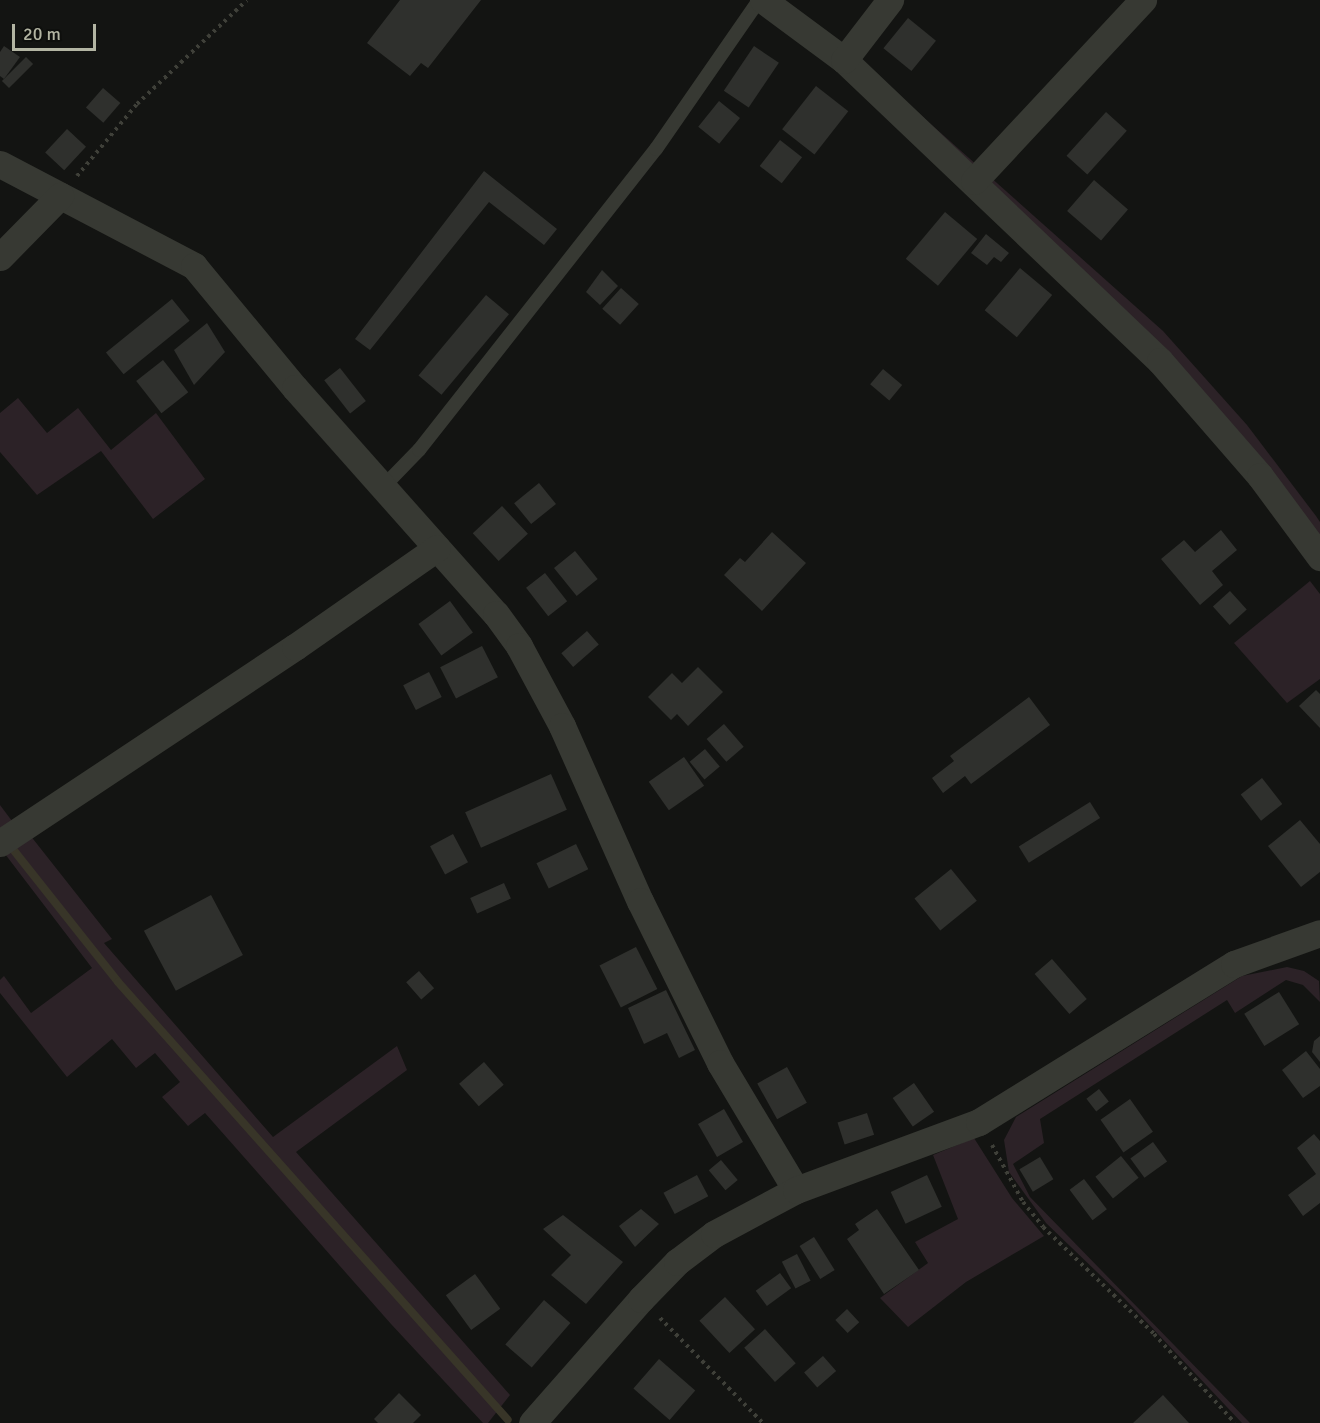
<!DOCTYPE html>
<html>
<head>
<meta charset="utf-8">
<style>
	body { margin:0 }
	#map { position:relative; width:1320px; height:1423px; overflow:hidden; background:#131412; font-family:Signika,sans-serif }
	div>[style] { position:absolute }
	.green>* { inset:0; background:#2c2227 }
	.stream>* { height:8px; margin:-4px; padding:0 4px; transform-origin:4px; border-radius:4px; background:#383528 }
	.building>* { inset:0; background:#2f302d; transform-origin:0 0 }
	.path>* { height:4px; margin-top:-2px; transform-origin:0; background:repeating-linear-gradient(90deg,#3f4039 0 3px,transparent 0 7.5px) }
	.service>* { height:14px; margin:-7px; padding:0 7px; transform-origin:7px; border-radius:7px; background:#373933 }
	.minor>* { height:27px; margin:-13.5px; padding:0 13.5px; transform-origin:13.5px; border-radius:13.5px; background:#373933 }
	span { translate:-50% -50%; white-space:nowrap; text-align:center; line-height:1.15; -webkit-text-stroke:4.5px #0e0f0d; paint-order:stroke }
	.scale { position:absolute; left:12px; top:24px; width:84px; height:27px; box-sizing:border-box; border:3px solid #b3b5a3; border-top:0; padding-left:8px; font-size:18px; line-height:21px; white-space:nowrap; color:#b3b5a3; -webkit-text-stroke:4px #0e0f0d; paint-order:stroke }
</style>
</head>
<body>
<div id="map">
	<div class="green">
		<i style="clip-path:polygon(896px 93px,1163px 331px,1247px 425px,1316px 516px,1320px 522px,1320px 542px)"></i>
		<i style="clip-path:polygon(18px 398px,47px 433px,78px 408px,111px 450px,156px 413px,205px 479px,153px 519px,101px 451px,37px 495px,0 452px,0 413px)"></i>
		<i style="clip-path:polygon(1310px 581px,1320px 594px,1320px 679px,1287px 703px,1234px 643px)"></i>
		<i style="clip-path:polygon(0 805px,12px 821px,26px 830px,112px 939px,104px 943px,273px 1137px,397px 1046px,407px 1070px,296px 1152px,510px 1395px,488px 1423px,483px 1423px,391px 1324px,205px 1113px,188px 1126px,162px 1097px,180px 1082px,155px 1053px,136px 1068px,112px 1039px,67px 1077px,0 993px,0 980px,4px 976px,31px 1013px,92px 968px,5px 854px,0 857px)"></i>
		<i style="clip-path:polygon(1287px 967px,1304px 971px,1319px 981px,1320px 1002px,1303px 985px,1286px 980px,1235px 1013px,1227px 1000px,1040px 1119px,1044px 1143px,1013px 1164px,1030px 1197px,1250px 1423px,1242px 1423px,1124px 1298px,1046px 1223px,1009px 1172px,1004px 1140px,1016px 1117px,1242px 976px)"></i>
		<i style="clip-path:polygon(974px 1138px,1012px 1198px,1044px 1236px,966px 1282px,908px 1327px,880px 1298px,928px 1263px,915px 1242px,958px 1219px,933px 1155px)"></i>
	</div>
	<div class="stream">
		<i style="left:8px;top:843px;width:177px;rotate:51.6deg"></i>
		<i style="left:118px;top:982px;width:586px;rotate:48.32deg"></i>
	</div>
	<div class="building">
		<i style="clip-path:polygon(400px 0,481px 0,428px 68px,421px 63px,410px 76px,367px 43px)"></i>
		<i style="left:908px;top:18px;width:36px;height:39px;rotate:39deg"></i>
		<i style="clip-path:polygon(4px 46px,20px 57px,4px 79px,0 76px,0 52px)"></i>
		<i style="left:754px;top:46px;width:30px;height:54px;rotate:34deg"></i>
		<i style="left:26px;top:57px;width:10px;height:34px;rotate:45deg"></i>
		<i style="left:816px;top:86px;width:41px;height:55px;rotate:38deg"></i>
		<i style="left:103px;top:88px;width:23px;height:26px;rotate:41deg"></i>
		<i style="left:719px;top:101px;width:27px;height:33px;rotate:39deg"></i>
		<i style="left:1106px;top:112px;width:28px;height:59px;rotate:42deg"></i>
		<i style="left:67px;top:129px;width:26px;height:32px;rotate:43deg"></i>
		<i style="left:780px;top:140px;width:28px;height:33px;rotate:38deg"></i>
		<i style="clip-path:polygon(484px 171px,557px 229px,544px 245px,489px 202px,370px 350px,355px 339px)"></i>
		<i style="left:1094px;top:180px;width:45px;height:41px;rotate:41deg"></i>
		<i style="left:945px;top:212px;width:42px;height:61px;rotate:40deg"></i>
		<i style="clip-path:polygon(986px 234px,1009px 253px,1001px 262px,994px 257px,987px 265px,971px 253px)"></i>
		<i style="left:1020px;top:268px;width:42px;height:55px;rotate:40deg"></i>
		<i style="clip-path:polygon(602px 270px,618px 286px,600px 305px,586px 292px)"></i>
		<i style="left:621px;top:288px;width:24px;height:28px;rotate:42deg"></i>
		<i style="left:486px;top:295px;width:30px;height:105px;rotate:40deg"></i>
		<i style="left:172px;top:299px;width:28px;height:85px;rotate:51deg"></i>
		<i style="clip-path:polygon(207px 323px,225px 352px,194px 385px,174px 350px)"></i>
		<i style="left:163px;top:360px;width:41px;height:34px;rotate:52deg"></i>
		<i style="left:340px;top:368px;width:42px;height:20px;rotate:52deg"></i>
		<i style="left:883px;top:369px;width:25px;height:20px;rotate:40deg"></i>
		<i style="left:539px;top:483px;width:27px;height:32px;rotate:51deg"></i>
		<i style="left:502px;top:506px;width:38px;height:40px;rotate:47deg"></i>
		<i style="clip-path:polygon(1221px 530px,1237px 550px,1212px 571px,1223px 585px,1200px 605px,1161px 559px,1184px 540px,1195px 552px)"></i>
		<i style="clip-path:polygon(772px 532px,806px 563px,762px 611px,724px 575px,740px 558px,745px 562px)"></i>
		<i style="left:575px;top:551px;width:36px;height:27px;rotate:51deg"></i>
		<i style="left:545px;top:573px;width:36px;height:24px;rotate:52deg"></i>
		<i style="left:1230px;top:591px;width:25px;height:23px;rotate:48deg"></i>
		<i style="left:450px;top:601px;width:39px;height:39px;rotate:54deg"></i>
		<i style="left:587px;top:631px;width:18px;height:34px;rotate:49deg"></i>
		<i style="left:482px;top:646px;width:35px;height:47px;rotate:63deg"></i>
		<i style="clip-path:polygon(698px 667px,723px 692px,688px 726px,677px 714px,671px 720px,648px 697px,672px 673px,682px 683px)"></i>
		<i style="left:429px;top:672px;width:28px;height:29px;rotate:63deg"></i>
		<i style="clip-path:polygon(1316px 690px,1320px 694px,1320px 728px,1299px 706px)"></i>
		<i style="clip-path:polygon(1029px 697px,1050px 725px,971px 784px,965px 776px,943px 793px,932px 778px,954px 761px,950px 756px)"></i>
		<i style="left:724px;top:724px;width:30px;height:23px;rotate:49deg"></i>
		<i style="left:705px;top:749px;width:23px;height:20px;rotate:50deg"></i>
		<i style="left:684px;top:757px;width:35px;height:43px;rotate:55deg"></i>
		<i style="left:551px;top:774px;width:39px;height:94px;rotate:66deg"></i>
		<i style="left:1262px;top:778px;width:33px;height:27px;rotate:52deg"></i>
		<i style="left:1090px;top:802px;width:19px;height:84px;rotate:58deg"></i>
		<i style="clip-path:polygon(1300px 820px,1320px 844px,1320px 872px,1301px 887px,1268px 846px)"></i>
		<i style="left:453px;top:834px;width:32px;height:26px;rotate:62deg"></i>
		<i style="left:576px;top:844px;width:28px;height:44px;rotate:64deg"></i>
		<i style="left:951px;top:869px;width:41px;height:47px;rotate:51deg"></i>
		<i style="left:504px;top:883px;width:17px;height:37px;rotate:66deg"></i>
		<i style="left:211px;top:895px;width:68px;height:76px;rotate:62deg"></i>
		<i style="left:636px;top:947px;width:47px;height:41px;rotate:63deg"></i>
		<i style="left:1052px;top:959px;width:53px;height:23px;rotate:49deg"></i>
		<i style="left:419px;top:971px;width:23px;height:17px;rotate:49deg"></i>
		<i style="clip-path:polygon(666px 990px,695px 1050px,679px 1058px,667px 1033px,644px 1044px,628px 1008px)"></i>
		<i style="left:1279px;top:992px;width:38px;height:41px;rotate:58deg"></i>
		<i style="clip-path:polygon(1320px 1036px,1320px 1062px,1312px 1052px,1314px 1041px)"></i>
		<i style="clip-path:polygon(1306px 1051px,1320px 1069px,1320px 1086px,1303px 1098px,1282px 1070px)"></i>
		<i style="left:484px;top:1062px;width:30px;height:33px;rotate:49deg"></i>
		<i style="left:787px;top:1067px;width:41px;height:34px;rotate:61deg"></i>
		<i style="left:914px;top:1083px;width:35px;height:26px;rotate:55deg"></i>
		<i style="left:1099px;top:1089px;width:16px;height:16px;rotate:52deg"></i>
		<i style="left:1130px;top:1099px;width:40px;height:36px;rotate:55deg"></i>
		<i style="left:724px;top:1109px;width:38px;height:30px;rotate:60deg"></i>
		<i style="left:867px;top:1113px;width:23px;height:31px;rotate:72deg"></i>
		<i style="clip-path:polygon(1314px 1134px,1320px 1141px,1320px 1203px,1303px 1216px,1288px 1195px,1316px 1174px,1297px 1148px)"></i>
		<i style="left:1153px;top:1142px;width:24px;height:28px;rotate:54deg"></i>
		<i style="left:1121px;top:1156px;width:28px;height:33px;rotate:51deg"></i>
		<i style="left:1040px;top:1157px;width:26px;height:24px;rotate:59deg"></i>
		<i style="left:721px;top:1160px;width:26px;height:16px;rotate:50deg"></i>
		<i style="left:697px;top:1175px;width:24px;height:38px;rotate:62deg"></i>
		<i style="left:927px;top:1175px;width:35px;height:40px;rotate:65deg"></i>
		<i style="left:1084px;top:1179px;width:38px;height:18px;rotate:53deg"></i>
		<i style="clip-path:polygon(641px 1209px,659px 1224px,635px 1247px,619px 1226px)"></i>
		<i style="clip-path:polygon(877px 1209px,919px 1270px,884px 1294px,847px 1239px,859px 1230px,855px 1224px)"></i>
		<i style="clip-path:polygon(563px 1215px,623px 1262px,586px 1304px,551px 1275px,571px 1255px,543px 1229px)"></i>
		<i style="left:814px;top:1237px;width:39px;height:17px;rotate:58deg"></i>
		<i style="left:797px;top:1254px;width:30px;height:17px;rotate:63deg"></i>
		<i style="left:780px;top:1273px;width:19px;height:30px;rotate:54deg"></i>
		<i style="left:475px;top:1274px;width:43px;height:36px;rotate:54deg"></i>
		<i style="left:725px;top:1297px;width:44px;height:35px;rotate:47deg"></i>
		<i style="left:544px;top:1300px;width:35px;height:59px;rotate:41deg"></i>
		<i style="left:847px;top:1309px;width:18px;height:16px;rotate:47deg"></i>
		<i style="left:765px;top:1329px;width:46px;height:28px;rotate:48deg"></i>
		<i style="left:823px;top:1356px;width:20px;height:25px;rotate:49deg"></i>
		<i style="left:659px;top:1359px;width:48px;height:39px;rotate:41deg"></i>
		<i style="clip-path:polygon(399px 1393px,421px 1415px,413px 1423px,378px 1423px,374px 1419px)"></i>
		<i style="clip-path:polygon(1163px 1395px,1189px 1423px,1133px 1423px)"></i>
	</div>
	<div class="path">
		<i style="left:77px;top:176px;width:94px;rotate:-50.2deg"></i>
		<i style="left:137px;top:104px;width:151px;rotate:-43.4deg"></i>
		<i style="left:992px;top:1145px;width:65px;rotate:61.5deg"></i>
		<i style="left:1023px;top:1202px;width:32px;rotate:51deg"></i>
		<i style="left:1043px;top:1227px;width:154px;rotate:43.9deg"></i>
		<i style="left:1154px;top:1334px;width:120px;rotate:47.7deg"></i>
		<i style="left:660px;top:1318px;width:147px;rotate:45.6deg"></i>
	</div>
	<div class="service">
		<i style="left:383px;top:487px;width:52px;rotate:-45.8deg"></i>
		<i style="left:419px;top:450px;width:383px;rotate:-51.8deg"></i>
		<i style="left:656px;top:149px;width:181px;rotate:-55.3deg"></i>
	</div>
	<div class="minor">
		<i style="left:763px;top:0;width:101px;rotate:36.5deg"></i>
		<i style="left:844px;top:60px;width:436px;rotate:43.6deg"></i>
		<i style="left:1160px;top:361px;width:152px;rotate:49deg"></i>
		<i style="left:1260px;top:476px;width:101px;rotate:53.5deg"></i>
		<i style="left:844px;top:60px;width:76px;rotate:-52.5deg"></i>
		<i style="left:0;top:164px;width:219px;rotate:27.7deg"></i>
		<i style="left:194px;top:266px;width:158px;rotate:50.4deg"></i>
		<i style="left:295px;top:388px;width:302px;rotate:48.4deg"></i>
		<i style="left:496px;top:614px;width:39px;rotate:54deg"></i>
		<i style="left:519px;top:646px;width:91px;rotate:61.7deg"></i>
		<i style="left:562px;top:726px;width:192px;rotate:66deg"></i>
		<i style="left:640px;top:901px;width:181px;rotate:63.7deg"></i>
		<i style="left:720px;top:1063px;width:148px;rotate:59.1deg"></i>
		<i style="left:974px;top:181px;width:248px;rotate:-47deg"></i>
		<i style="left:0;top:257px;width:86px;rotate:-45.5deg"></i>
		<i style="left:0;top:843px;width:354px;rotate:-33.6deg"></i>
		<i style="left:295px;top:647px;width:173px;rotate:-34.9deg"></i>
		<i style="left:532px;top:1423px;width:165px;rotate:-48.7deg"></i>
		<i style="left:641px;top:1299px;width:52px;rotate:-45.8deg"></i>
		<i style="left:677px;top:1262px;width:46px;rotate:-37.1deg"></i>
		<i style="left:714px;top:1234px;width:93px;rotate:-28.2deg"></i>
		<i style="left:796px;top:1190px;width:195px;rotate:-20.4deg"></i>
		<i style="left:979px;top:1122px;width:300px;rotate:-31.8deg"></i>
		<i style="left:1234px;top:964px;width:91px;rotate:-19.8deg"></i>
	</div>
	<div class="scale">20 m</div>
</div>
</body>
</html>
